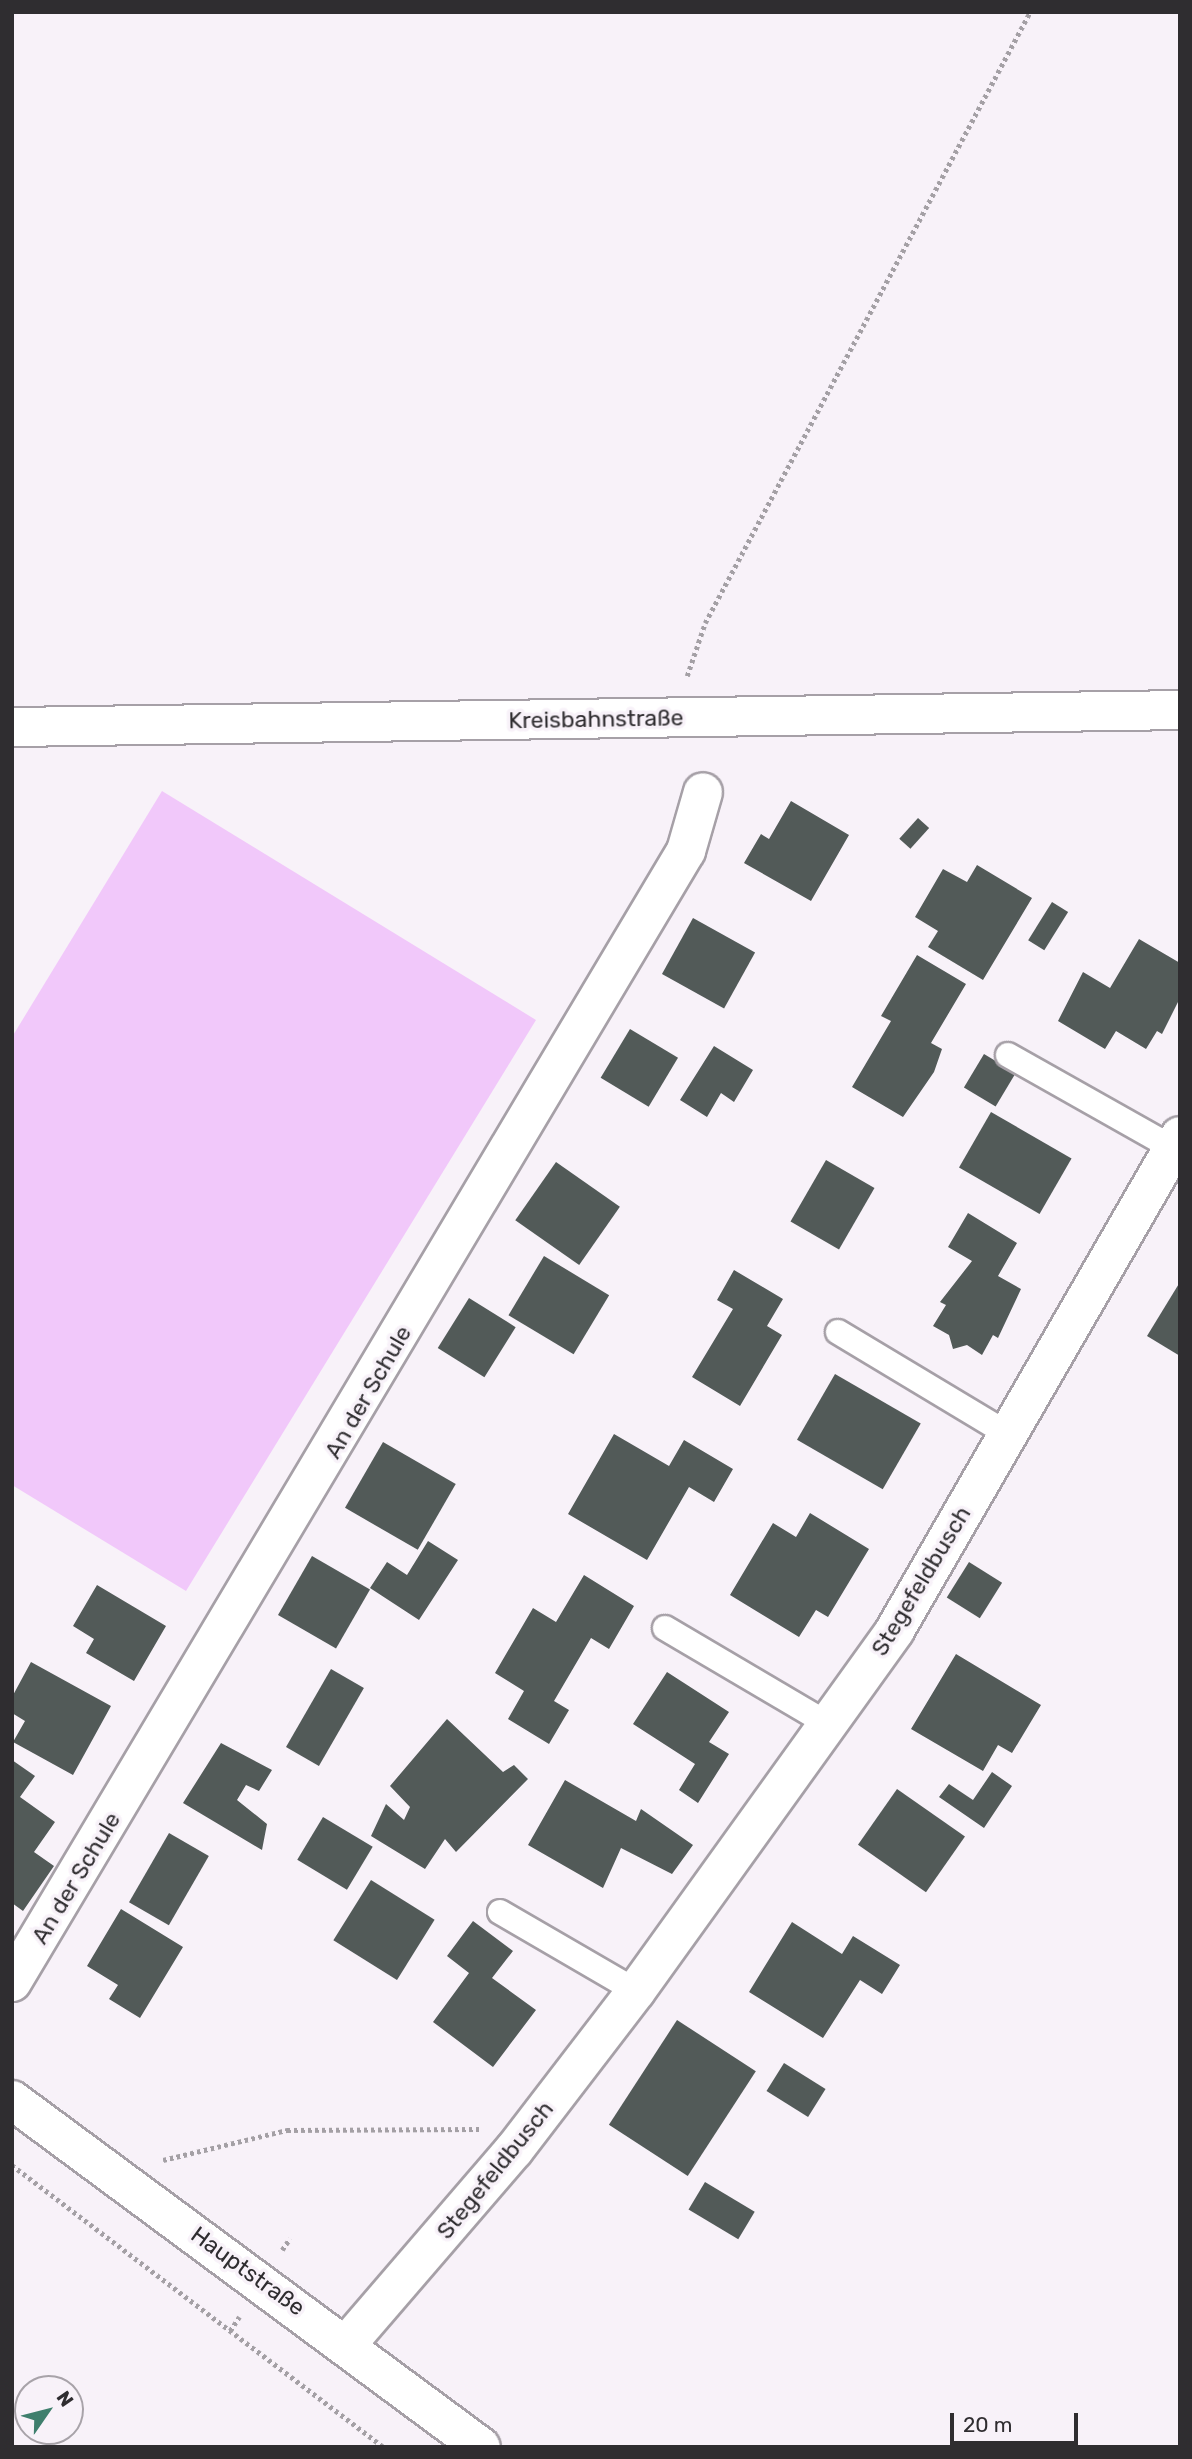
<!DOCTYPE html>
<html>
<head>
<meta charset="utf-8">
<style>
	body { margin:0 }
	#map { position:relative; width:1192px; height:2459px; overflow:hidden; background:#f8f2f9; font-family:Rubik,sans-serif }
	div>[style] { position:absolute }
	.green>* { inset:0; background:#f1c8fa }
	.building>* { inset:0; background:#525a58; transform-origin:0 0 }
	.path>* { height:4.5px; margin-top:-2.25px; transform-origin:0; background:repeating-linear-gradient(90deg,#a4a0a5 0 3.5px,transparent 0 7px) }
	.roads { filter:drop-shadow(2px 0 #a6a0a7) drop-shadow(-2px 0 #a6a0a7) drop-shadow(0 2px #a6a0a7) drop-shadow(0 -2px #a6a0a7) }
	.service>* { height:24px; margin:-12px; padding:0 12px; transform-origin:12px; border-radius:12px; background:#fff }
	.minor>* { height:38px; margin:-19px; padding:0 19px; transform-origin:19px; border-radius:19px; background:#fff }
	.tertiary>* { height:38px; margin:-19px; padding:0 19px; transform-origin:19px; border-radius:19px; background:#fff }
	.secondary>* { height:38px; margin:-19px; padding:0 19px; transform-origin:19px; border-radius:19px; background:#fff }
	span { translate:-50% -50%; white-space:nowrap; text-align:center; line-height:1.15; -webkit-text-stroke:7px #f8f2f9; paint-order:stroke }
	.street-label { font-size:23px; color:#2f2d30 }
	.frame { position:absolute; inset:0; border:14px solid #2f2d30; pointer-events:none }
	.north { position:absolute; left:14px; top:2375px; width:70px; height:70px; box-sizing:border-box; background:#f8f2f9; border:2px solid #a8a3a9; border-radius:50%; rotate:55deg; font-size:19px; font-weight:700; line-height:28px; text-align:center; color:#2f2d30 }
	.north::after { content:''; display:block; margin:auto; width:24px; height:32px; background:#3f7f6d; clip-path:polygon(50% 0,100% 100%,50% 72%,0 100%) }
	.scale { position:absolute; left:950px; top:2413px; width:128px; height:32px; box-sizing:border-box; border:4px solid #2f2d30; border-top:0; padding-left:9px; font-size:21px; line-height:24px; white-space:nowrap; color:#2f2d30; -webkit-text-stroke:5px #f8f2f9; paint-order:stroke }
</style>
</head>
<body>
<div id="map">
	<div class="green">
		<i style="clip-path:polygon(162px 791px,536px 1020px,186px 1591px,12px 1485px,12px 1037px)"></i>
	</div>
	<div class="building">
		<i style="clip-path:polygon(791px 801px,849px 835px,811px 901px,744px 863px,761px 834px,769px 839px)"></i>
		<i style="left:918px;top:818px;width:15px;height:28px;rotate:42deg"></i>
		<i style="clip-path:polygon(977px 865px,1032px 898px,983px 980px,928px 947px,938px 931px,915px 917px,943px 869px,967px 882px)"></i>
		<i style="left:1052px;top:902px;width:19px;height:45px;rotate:32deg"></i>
		<i style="left:693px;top:918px;width:71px;height:64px;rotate:29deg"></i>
		<i style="clip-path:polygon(1139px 939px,1180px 963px,1180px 998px,1162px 1034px,1157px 1031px,1146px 1049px,1116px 1031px,1105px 1049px,1058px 1021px,1083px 972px,1110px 988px)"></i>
		<i style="clip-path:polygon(917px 955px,966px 984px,931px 1043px,942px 1049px,934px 1072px,903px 1117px,852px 1087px,891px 1021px,881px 1016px)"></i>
		<i style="left:630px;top:1029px;width:56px;height:57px;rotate:31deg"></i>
		<i style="clip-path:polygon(714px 1046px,753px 1070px,734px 1102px,721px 1093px,707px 1117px,680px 1100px)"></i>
		<i style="left:984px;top:1054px;width:37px;height:39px;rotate:31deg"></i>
		<i style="left:991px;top:1112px;width:93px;height:64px;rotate:30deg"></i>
		<i style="left:826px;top:1160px;width:56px;height:71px;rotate:30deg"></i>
		<i style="left:556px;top:1162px;width:78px;height:71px;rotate:35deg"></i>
		<i style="clip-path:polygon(968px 1213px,1017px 1243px,998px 1276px,1021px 1289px,998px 1338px,993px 1335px,982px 1355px,967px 1345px,953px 1349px,949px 1335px,933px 1326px,946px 1305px,940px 1302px,972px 1261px,948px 1247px)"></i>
		<i style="left:544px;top:1256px;width:76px;height:69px;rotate:31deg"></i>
		<i style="clip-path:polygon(734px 1270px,783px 1299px,767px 1326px,782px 1335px,740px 1406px,692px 1377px,733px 1309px,717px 1300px)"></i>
		<i style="clip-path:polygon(1180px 1282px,1180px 1356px,1147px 1336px)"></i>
		<i style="left:469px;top:1298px;width:55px;height:59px;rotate:32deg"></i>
		<i style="left:835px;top:1374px;width:99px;height:76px;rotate:30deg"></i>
		<i style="clip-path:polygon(614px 1434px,669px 1466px,684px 1440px,733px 1469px,714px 1502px,689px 1487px,647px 1560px,568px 1514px)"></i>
		<i style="left:383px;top:1442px;width:84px;height:76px;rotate:30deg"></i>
		<i style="clip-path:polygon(810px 1513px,869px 1549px,828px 1617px,816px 1610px,799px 1637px,730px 1595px,773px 1523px,796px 1537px)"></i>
		<i style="clip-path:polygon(428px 1541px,458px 1560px,419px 1620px,370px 1588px,387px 1562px,407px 1575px)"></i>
		<i style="left:312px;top:1556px;width:67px;height:68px;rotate:30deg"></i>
		<i style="left:969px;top:1562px;width:39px;height:42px;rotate:32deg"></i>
		<i style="clip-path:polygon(584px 1575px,634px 1606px,609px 1649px,591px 1638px,554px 1701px,569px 1710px,549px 1744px,508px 1719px,524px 1691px,495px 1673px,533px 1608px,556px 1622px)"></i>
		<i style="clip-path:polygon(97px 1585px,166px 1626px,134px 1681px,86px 1653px,94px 1639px,73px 1626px)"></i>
		<i style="clip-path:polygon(956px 1654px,1041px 1705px,1012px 1753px,998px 1745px,983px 1771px,911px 1729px)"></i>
		<i style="clip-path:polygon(31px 1662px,111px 1706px,73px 1775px,13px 1742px,25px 1721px,12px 1713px,12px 1697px)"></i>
		<i style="left:331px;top:1669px;width:38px;height:90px;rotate:30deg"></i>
		<i style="clip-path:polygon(667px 1672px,729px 1712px,709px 1742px,729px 1754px,698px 1803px,679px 1790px,695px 1764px,633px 1724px)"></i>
		<i style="clip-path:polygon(447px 1719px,503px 1772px,514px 1765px,528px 1779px,456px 1852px,445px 1839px,425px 1869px,371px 1836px,386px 1804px,404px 1820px,410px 1807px,390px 1786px)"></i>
		<i style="clip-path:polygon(221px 1743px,272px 1770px,259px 1791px,246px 1785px,237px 1800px,267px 1824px,262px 1850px,183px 1803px)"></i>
		<i style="clip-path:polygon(12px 1760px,35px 1776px,20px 1797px,55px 1822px,34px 1852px,54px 1866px,23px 1911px,12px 1903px)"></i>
		<i style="clip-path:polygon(992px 1772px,1012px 1786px,984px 1828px,939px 1797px,949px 1784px,973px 1800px)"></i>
		<i style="clip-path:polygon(565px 1780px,636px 1821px,641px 1809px,693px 1845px,672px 1874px,621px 1848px,603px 1888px,528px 1845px)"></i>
		<i style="left:897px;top:1789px;width:83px;height:68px;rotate:35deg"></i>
		<i style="left:323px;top:1817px;width:58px;height:50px;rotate:31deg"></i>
		<i style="left:169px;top:1833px;width:46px;height:80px;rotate:30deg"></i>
		<i style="left:371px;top:1880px;width:75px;height:71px;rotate:32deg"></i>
		<i style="clip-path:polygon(121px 1909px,183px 1947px,140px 2018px,109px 1999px,118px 1985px,87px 1966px)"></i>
		<i style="clip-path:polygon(473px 1921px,513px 1951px,492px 1978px,536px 2010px,493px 2067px,433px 2022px,469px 1973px,447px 1956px)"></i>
		<i style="clip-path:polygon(792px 1922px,842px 1954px,853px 1936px,900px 1965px,882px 1994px,860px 1980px,823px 2038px,749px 1992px)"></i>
		<i style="left:677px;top:2020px;width:94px;height:125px;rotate:33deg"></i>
		<i style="left:784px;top:2063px;width:49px;height:33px;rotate:32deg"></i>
		<i style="left:705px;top:2182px;width:58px;height:32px;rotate:31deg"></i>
	</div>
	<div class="path">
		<i style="left:687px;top:676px;width:56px;rotate:-71.2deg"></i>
		<i style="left:705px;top:623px;width:692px;rotate:-61.99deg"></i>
		<i style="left:163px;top:2160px;width:128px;rotate:-13.6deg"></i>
		<i style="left:287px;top:2130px;width:192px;rotate:-0.3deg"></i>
		<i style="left:12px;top:2165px;width:467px;rotate:37.2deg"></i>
		<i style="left:282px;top:2250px;width:14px;rotate:-56deg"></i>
		<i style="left:230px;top:2331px;width:17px;rotate:-57deg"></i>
	</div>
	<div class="roads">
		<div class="service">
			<i style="left:1008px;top:1055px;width:189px;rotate:29.4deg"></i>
			<i style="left:838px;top:1332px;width:198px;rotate:31deg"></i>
			<i style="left:665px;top:1628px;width:189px;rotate:30.5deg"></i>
			<i style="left:500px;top:1912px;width:157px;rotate:30.2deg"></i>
		</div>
		<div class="minor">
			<i style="left:12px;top:1982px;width:1317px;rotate:-59.21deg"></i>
			<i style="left:686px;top:851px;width:61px;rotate:-73.9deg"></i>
			<i style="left:347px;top:2344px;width:256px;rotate:-49.3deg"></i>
			<i style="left:514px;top:2150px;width:200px;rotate:-52.5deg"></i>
			<i style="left:636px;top:1991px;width:444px;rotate:-54.3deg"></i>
			<i style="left:895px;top:1630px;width:570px;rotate:-60.02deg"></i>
		</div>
		<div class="tertiary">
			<i style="left:12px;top:727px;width:1168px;rotate:-0.83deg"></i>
		</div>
		<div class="secondary">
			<i style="left:12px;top:2100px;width:583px;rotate:36.5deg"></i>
		</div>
	</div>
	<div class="street-label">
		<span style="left:596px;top:719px;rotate:-1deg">Kreisbahnstraße</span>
		<span style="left:368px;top:1392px;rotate:-60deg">An der Schule</span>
		<span style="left:921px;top:1581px;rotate:-59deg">Stegefeldbusch</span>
		<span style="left:76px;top:1878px;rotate:-59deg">An der Schule</span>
		<span style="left:495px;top:2170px;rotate:-51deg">Stegefeldbusch</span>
		<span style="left:248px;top:2271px;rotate:36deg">Hauptstraße</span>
	</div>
	<div class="frame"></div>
	<div class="north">N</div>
	<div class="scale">20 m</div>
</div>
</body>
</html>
